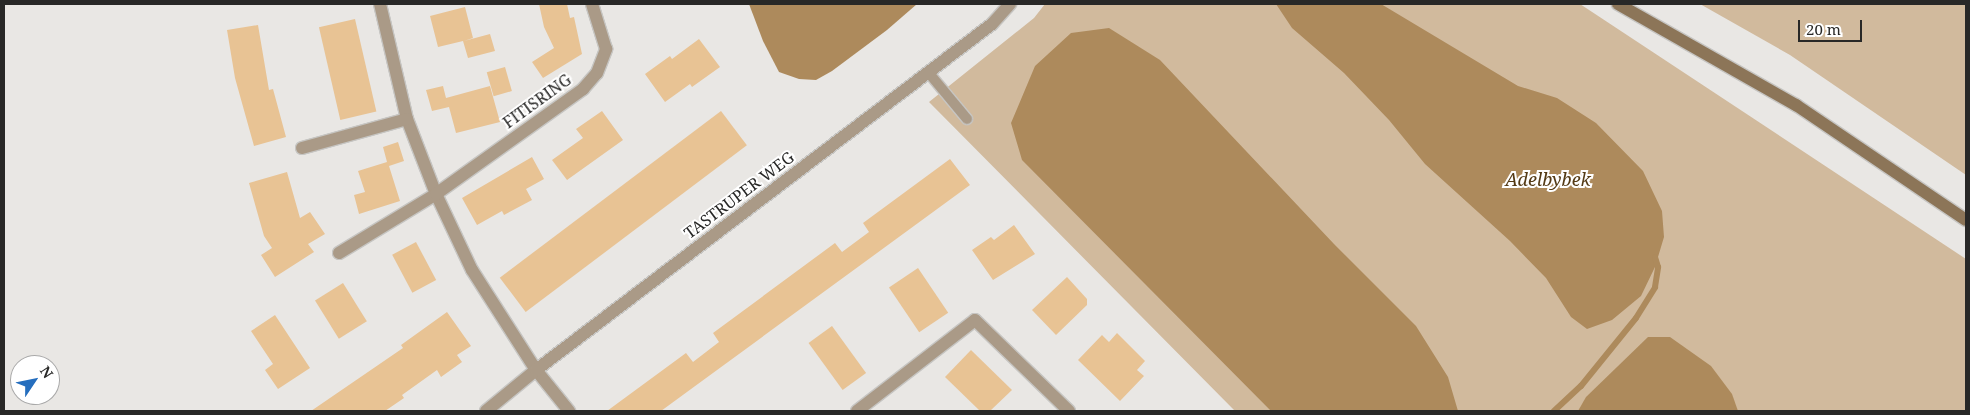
<!DOCTYPE html>
<html>
<head>
<meta charset="utf-8">
<style>
	body { margin:0 }
	#map { position:relative; width:1970px; height:415px; overflow:hidden; background:#e9e7e4; font-family:"Noto Serif",serif }
	div>[style] { position:absolute }
	.green>* { inset:0; background:#d1ba9d }
	.water>* { inset:0; background:#ad8a5c }
	.stream>* { height:6px; margin:-3px; padding:0 3px; transform-origin:3px; border-radius:3px; background:#ad8a5c }
	.building>* { inset:0; background:#e8c394; transform-origin:0 0 }
	.roads { filter:drop-shadow(1px 0 #c6c5c2) drop-shadow(-1px 0 #c6c5c2) drop-shadow(0 1px #c6c5c2) drop-shadow(0 -1px #c6c5c2) }
	.service>* { height:10px; margin:-5px; padding:0 5px; transform-origin:5px; border-radius:5px; background:#aa9a87 }
	.minor>* { height:12px; margin:-6px; padding:0 6px; transform-origin:6px; border-radius:6px; background:#aa9a87 }
	.tertiary>* { height:12px; margin:-6px; padding:0 6px; transform-origin:6px; border-radius:6px; background:#aa9a87 }
	.secondary>* { height:12px; margin:-6px; padding:0 6px; transform-origin:6px; border-radius:6px; background:#8c7558 }
	span { translate:-50% -50%; white-space:nowrap; text-align:center; line-height:1.15; -webkit-text-stroke:4px #fff; paint-order:stroke }
	.street-label { font-size:16px; color:#282827 }
	.water-label { font-size:18px; color:#543a15; font-style:italic }
	.frame { position:absolute; inset:0; border:5px solid #282827; pointer-events:none }
	.north { position:absolute; left:10px; top:355px; width:50px; height:50px; box-sizing:border-box; background:#fff; border:1px solid #a9a9a9; border-radius:50%; rotate:56deg; font-size:14px; font-weight:700; line-height:20px; text-align:center; color:#282827 }
	.north::after { content:''; display:block; margin:auto; width:18px; height:22px; background:#256ebe; clip-path:polygon(50% 0,100% 100%,50% 72%,0 100%) }
	.scale { position:absolute; left:1798px; top:20px; width:64px; height:22px; box-sizing:border-box; border:2px solid #282827; border-top:0; padding-left:6px; font-size:15px; line-height:18px; white-space:nowrap; color:#282827; -webkit-text-stroke:4px #fff; paint-order:stroke }
</style>
</head>
<body>
<div id="map">
	<div class="green">
		<i style="clip-path:polygon(1045px 4px,1580px 4px,1966px 259px,1966px 411px,1235px 411px,929px 102px,1034px 18px)"></i>
		<i style="clip-path:polygon(1700px 4px,1966px 4px,1966px 175px,1790px 55px)"></i>
	</div>
	<div class="water">
		<i style="clip-path:polygon(749px 4px,917px 4px,887px 30px,832px 71px,816px 80px,799px 79px,779px 72px,763px 41px)"></i>
		<i style="clip-path:polygon(1276px 4px,1381px 4px,1518px 86px,1557px 98px,1596px 123px,1643px 171px,1662px 211px,1664px 237px,1655px 267px,1641px 296px,1612px 320px,1587px 329px,1571px 317px,1546px 278px,1510px 241px,1425px 164px,1389px 120px,1344px 73px,1292px 28px)"></i>
		<i style="clip-path:polygon(1109px 28px,1160px 60px,1334px 244px,1416px 326px,1448px 377px,1458px 411px,1271px 411px,1022px 160px,1011px 123px,1035px 66px,1071px 33px)"></i>
		<i style="clip-path:polygon(1648px 337px,1670px 337px,1711px 366px,1732px 394px,1738px 411px,1578px 411px,1586px 397px)"></i>
	</div>
	<div class="stream">
		<i style="left:1554px;top:411px;width:37px;rotate:-43deg"></i>
		<i style="left:1581px;top:386px;width:87px;rotate:-51deg"></i>
		<i style="left:1636px;top:318px;width:36px;rotate:-58deg"></i>
		<i style="left:1655px;top:287px;width:20px;rotate:-81deg"></i>
		<i style="left:1658px;top:267px;width:10px;rotate:-107deg"></i>
	</div>
	<div class="building">
		<i style="clip-path:polygon(539px 4px,567px 4px,570px 18px,574px 17px,582px 54px,543px 78px,532px 62px,554px 48px,544px 27px)"></i>
		<i style="clip-path:polygon(465px 7px,473px 38px,464px 41px,490px 34px,495px 51px,468px 58px,463px 41px,438px 47px,430px 16px)"></i>
		<i style="left:355px;top:19px;width:95px;height:37px;rotate:77deg"></i>
		<i style="clip-path:polygon(258px 25px,269px 90px,273px 89px,286px 137px,254px 146px,235px 78px,227px 30px)"></i>
		<i style="clip-path:polygon(699px 39px,720px 67px,692px 87px,690px 84px,665px 102px,645px 74px,670px 56px,672px 59px)"></i>
		<i style="left:505px;top:67px;width:25px;height:19px;rotate:74deg"></i>
		<i style="clip-path:polygon(443px 86px,446px 98px,490px 86px,500px 122px,456px 133px,449px 107px,432px 111px,426px 90px)"></i>
		<i style="clip-path:polygon(602px 111px,623px 140px,567px 180px,552px 160px,583px 138px,576px 129px)"></i>
		<i style="left:721px;top:111px;width:43px;height:277px;rotate:53deg"></i>
		<i style="clip-path:polygon(398px 142px,404px 161px,389px 166px,400px 201px,359px 214px,354px 195px,365px 192px,358px 171px,387px 162px,383px 147px)"></i>
		<i style="clip-path:polygon(532px 157px,544px 179px,526px 189px,532px 200px,504px 215px,502px 211px,477px 225px,462px 198px)"></i>
		<i style="clip-path:polygon(950px 159px,970px 185px,702px 381px,661px 411px,607px 411px,686px 353px,693px 362px,719px 342px,713px 333px,835px 243px,842px 252px,869px 232px,863px 223px)"></i>
		<i style="clip-path:polygon(287px 172px,300px 218px,310px 212px,325px 234px,308px 244px,314px 252px,275px 277px,261px 255px,272px 248px,264px 236px,249px 183px)"></i>
		<i style="clip-path:polygon(1014px 225px,1035px 254px,993px 280px,972px 250px,991px 237px,994px 240px)"></i>
		<i style="left:416px;top:242px;width:43px;height:27px;rotate:62deg"></i>
		<i style="left:918px;top:268px;width:54px;height:35px;rotate:56deg"></i>
		<i style="clip-path:polygon(1067px 277px,1087px 299px,1087px 305px,1056px 335px,1032px 310px)"></i>
		<i style="left:343px;top:283px;width:45px;height:33px;rotate:58deg"></i>
		<i style="clip-path:polygon(447px 312px,471px 346px,457px 355px,462px 362px,441px 377px,437px 370px,402px 395px,404px 398px,385px 411px,311px 411px,403px 348px,401px 345px)"></i>
		<i style="clip-path:polygon(275px 315px,310px 368px,278px 389px,265px 370px,273px 364px,251px 331px)"></i>
		<i style="left:832px;top:326px;width:58px;height:29px;rotate:54deg"></i>
		<i style="clip-path:polygon(1117px 333px,1145px 361px,1137px 370px,1144px 376px,1120px 401px,1078px 360px,1102px 335px,1109px 342px)"></i>
		<i style="clip-path:polygon(971px 350px,1012px 390px,990px 411px,980px 411px,945px 377px)"></i>
	</div>
	<div class="roads">
		<div class="service">
			<i style="left:928px;top:72px;width:61px;rotate:50.3deg"></i>
		</div>
		<div class="minor">
			<i style="left:380px;top:4px;width:118px;rotate:76.8deg"></i>
			<i style="left:407px;top:119px;width:80px;rotate:68.9deg"></i>
			<i style="left:436px;top:194px;width:84px;rotate:64.7deg"></i>
			<i style="left:472px;top:270px;width:119px;rotate:57.4deg"></i>
			<i style="left:536px;top:370px;width:53px;rotate:51.2deg"></i>
			<i style="left:302px;top:148px;width:109px;rotate:-15.4deg"></i>
			<i style="left:339px;top:253px;width:114px;rotate:-31.3deg"></i>
			<i style="left:436px;top:194px;width:181px;rotate:-35.5deg"></i>
			<i style="left:583px;top:89px;width:21px;rotate:-49deg"></i>
			<i style="left:597px;top:73px;width:26px;rotate:-69deg"></i>
			<i style="left:606px;top:49px;width:47px;rotate:-107.3deg"></i>
			<i style="left:857px;top:411px;width:149px;rotate:-37.6deg"></i>
			<i style="left:975px;top:320px;width:131px;rotate:44.1deg"></i>
		</div>
		<div class="tertiary">
			<i style="left:486px;top:411px;width:65px;rotate:-39.4deg"></i>
			<i style="left:536px;top:370px;width:572px;rotate:-37.19deg"></i>
			<i style="left:992px;top:24px;width:27px;rotate:-48deg"></i>
		</div>
		<div class="secondary">
			<i style="left:1618px;top:4px;width:205px;rotate:29.6deg"></i>
			<i style="left:1796px;top:105px;width:205px;rotate:34.1deg"></i>
		</div>
	</div>
	<div class="street-label">
		<span style="left:537px;top:101px;rotate:-36deg">FITISRING</span>
		<span style="left:739px;top:195px;rotate:-37deg">TASTRUPER WEG</span>
	</div>
	<div class="water-label">
		<span style="left:1548px;top:179px">Adelbybek</span>
	</div>
	<div class="frame"></div>
	<div class="north">N</div>
	<div class="scale">20 m</div>
</div>
</body>
</html>
